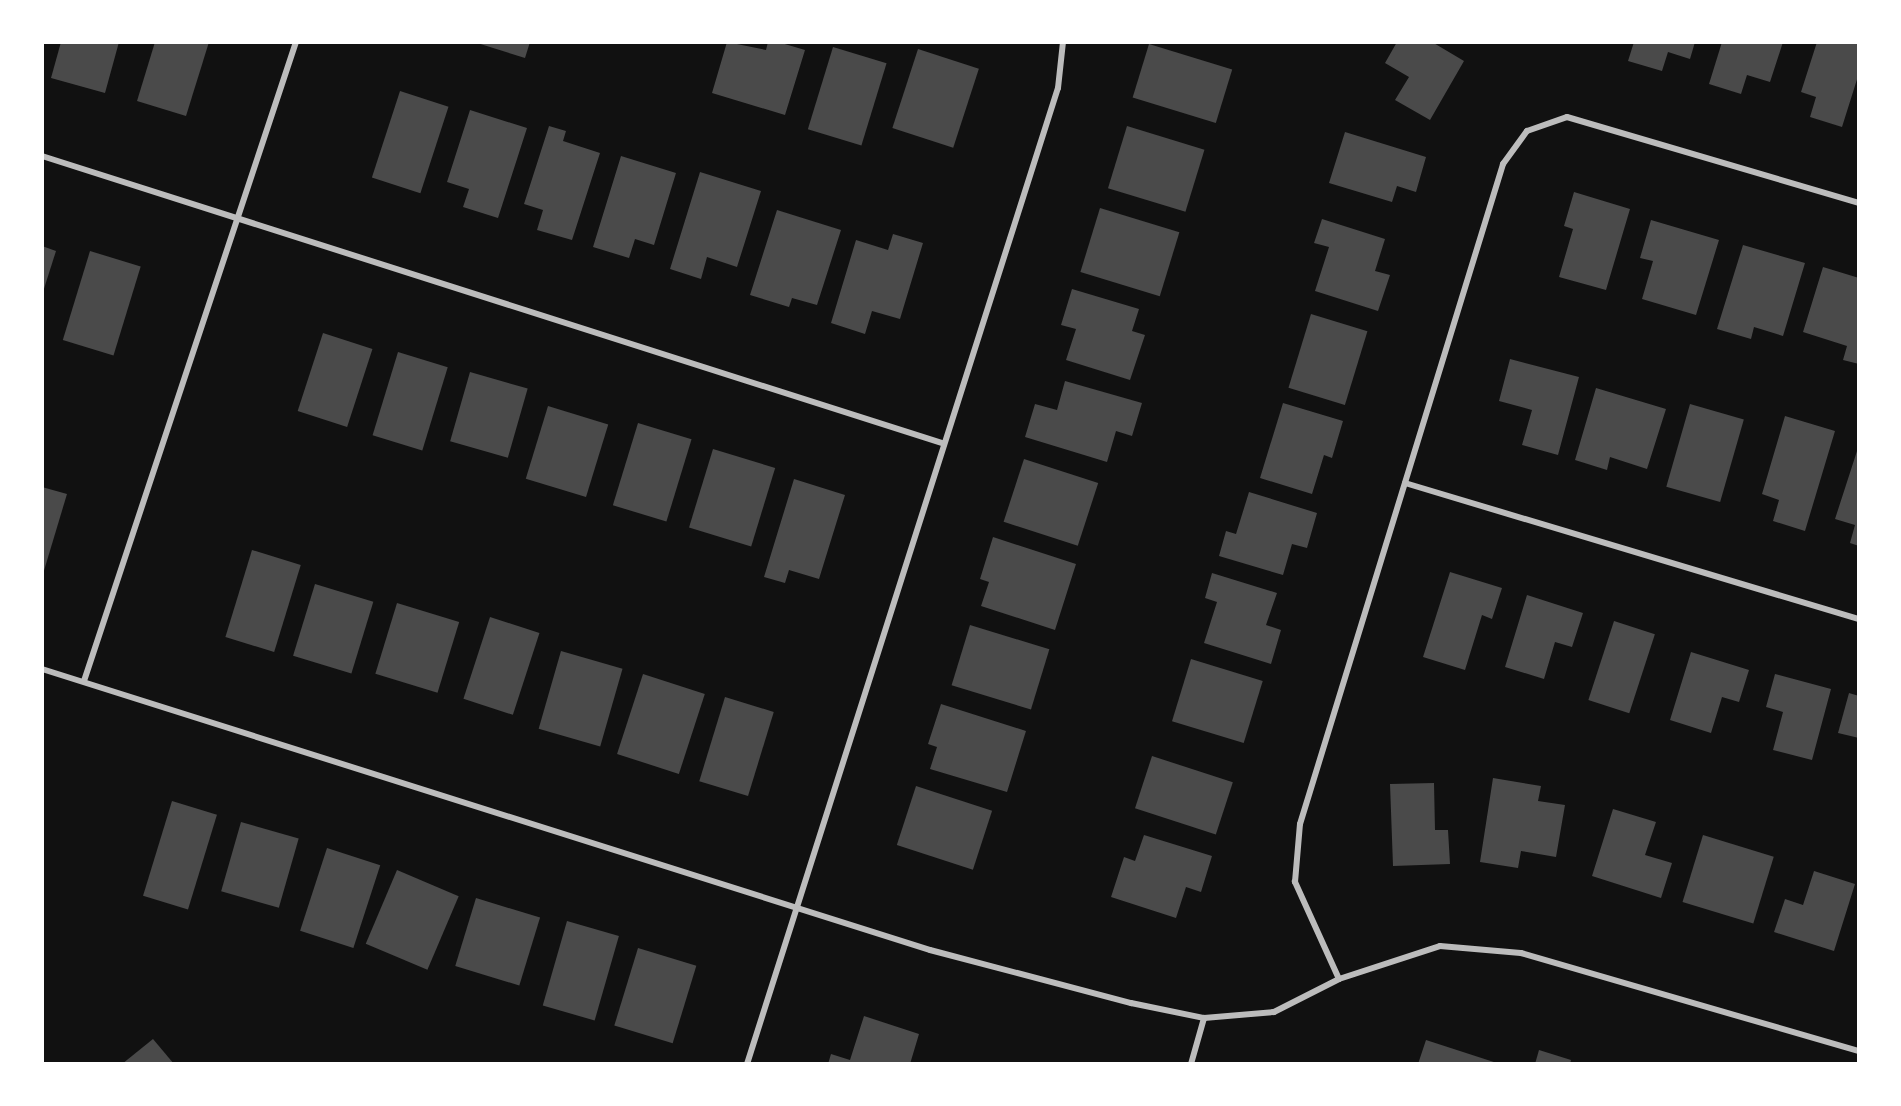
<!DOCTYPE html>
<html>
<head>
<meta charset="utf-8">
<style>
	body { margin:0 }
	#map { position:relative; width:1901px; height:1106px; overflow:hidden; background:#111; font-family:Figtree,sans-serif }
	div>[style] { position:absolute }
	.building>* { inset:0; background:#4a4a4a; transform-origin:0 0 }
	.minor>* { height:6px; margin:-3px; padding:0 3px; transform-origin:3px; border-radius:3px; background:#bcbcbc }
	span { translate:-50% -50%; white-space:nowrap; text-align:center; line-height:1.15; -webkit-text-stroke:4.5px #fff; paint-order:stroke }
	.frame { position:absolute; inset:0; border:44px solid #fff; pointer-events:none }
</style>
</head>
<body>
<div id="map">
	<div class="building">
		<i style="clip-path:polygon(61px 42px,119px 42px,105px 93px,51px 78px)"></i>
		<i style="clip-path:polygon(155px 42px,209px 42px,186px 116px,137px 101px)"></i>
		<i style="clip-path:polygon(474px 42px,530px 42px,525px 58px)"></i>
		<i style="clip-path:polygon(727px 42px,766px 50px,768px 42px,778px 42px,805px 50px,785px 115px,712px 93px)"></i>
		<i style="clip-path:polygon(1397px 42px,1432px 42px,1464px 61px,1430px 120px,1395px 100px,1409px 77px,1385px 63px)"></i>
		<i style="clip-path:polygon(1634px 42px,1695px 42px,1690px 59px,1668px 52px,1662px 71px,1628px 61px)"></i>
		<i style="clip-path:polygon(1722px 42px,1783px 42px,1770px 82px,1747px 75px,1741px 94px,1709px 84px)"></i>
		<i style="clip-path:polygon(1817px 42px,1859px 42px,1859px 73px,1842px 127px,1810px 117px,1816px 97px,1801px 92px)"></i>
		<i style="left:1149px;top:44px;width:87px;height:56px;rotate:17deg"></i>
		<i style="left:833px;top:47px;width:56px;height:86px;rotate:17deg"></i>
		<i style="left:918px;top:49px;width:64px;height:83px;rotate:18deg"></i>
		<i style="left:400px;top:91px;width:51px;height:91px;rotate:18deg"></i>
		<i style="clip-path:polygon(470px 110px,527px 128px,498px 218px,463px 207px,469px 189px,447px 182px)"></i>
		<i style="clip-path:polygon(549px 126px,566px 131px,563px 141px,600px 153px,572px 240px,537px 230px,543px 210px,524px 204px)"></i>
		<i style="left:1127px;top:126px;width:81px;height:65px;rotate:17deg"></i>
		<i style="clip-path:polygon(1345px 132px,1426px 157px,1416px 192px,1397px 186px,1392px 202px,1329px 183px)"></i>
		<i style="clip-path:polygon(621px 156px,676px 173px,654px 245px,635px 239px,629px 258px,593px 247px)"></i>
		<i style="clip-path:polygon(700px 172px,761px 191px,737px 267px,707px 257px,701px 279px,670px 269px)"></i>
		<i style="clip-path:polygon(1574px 192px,1630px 209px,1606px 290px,1559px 277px,1573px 229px,1564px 226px)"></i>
		<i style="left:1100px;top:208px;width:83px;height:67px;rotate:17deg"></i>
		<i style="clip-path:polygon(777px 210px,841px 230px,817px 305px,792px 298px,789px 307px,750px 295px)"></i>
		<i style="clip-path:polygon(1322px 219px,1385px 239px,1375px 271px,1390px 275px,1378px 311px,1315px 291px,1329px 247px,1314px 243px)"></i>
		<i style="clip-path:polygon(1651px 220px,1719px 240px,1696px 315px,1642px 299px,1653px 261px,1640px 258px)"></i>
		<i style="clip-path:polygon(893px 234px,923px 243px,900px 319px,872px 311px,865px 334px,831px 323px,856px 240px,888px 250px)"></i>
		<i style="clip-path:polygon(1743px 245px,1805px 263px,1783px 336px,1754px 327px,1751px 339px,1717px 329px)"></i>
		<i style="clip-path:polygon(42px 246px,56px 251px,42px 295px)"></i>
		<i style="left:90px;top:251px;width:53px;height:93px;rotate:17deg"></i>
		<i style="clip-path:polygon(1823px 267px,1859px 278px,1859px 364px,1843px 360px,1847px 346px,1803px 332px)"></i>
		<i style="clip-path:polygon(1072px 289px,1139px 309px,1132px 331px,1145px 335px,1130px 380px,1066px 360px,1076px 329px,1061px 325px)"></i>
		<i style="left:1311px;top:314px;width:59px;height:77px;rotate:17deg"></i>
		<i style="left:323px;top:333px;width:52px;height:82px;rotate:18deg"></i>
		<i style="left:398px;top:352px;width:52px;height:87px;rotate:17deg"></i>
		<i style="clip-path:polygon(1510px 359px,1579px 377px,1558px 455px,1522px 445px,1532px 410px,1499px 401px)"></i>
		<i style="left:470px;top:372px;width:60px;height:72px;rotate:16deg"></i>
		<i style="clip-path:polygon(1065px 381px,1142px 403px,1132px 436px,1116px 431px,1107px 462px,1025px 437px,1035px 404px,1057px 410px)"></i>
		<i style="clip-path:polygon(1596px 388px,1666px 409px,1647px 469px,1610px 457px,1607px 470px,1575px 460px)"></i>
		<i style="clip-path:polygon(1283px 403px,1343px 421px,1332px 458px,1324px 455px,1312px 494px,1260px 478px)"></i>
		<i style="left:1690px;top:404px;width:56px;height:86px;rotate:16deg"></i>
		<i style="left:548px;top:406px;width:63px;height:76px;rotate:17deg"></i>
		<i style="clip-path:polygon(1785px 416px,1835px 431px,1805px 531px,1773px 521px,1779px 500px,1762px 494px)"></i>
		<i style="left:638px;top:423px;width:56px;height:86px;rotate:17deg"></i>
		<i style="left:713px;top:449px;width:65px;height:82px;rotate:17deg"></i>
		<i style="clip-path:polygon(1857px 451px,1859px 452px,1859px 546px,1850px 543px,1855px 525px,1835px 519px)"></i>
		<i style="left:1024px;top:459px;width:78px;height:66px;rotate:18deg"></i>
		<i style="clip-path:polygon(794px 479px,845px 495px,819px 579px,789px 570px,785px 583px,764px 577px)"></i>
		<i style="clip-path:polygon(42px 487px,67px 494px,43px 574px,42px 574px)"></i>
		<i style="clip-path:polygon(1249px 492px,1317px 513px,1307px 548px,1292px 544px,1283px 575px,1219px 556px,1226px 531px,1236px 534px)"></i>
		<i style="clip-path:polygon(993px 537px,1076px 564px,1055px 630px,981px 606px,989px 582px,980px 579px)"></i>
		<i style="left:252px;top:550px;width:51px;height:91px;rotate:17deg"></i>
		<i style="clip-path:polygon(1450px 572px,1502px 588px,1492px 619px,1482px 615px,1465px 670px,1423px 657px)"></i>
		<i style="clip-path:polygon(1212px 573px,1277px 593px,1266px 625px,1281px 630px,1271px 664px,1204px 643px,1217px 602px,1205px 598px)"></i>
		<i style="left:315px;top:584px;width:61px;height:75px;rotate:17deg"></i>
		<i style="clip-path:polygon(1527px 595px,1583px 613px,1572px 647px,1555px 642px,1544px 679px,1505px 667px)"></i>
		<i style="left:397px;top:603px;width:65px;height:74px;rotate:17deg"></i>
		<i style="left:490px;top:617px;width:52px;height:86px;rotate:18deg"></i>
		<i style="left:1614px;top:621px;width:43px;height:83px;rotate:18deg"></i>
		<i style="left:970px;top:625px;width:83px;height:63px;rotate:17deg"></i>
		<i style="left:561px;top:651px;width:64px;height:81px;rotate:16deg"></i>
		<i style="clip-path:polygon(1691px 652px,1749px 670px,1739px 702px,1722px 697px,1711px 733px,1670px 720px)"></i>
		<i style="left:1191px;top:659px;width:75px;height:65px;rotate:17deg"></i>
		<i style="left:643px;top:674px;width:65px;height:84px;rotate:18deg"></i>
		<i style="clip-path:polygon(1775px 674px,1831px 689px,1812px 760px,1773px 750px,1783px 712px,1766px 707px)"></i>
		<i style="clip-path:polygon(1849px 693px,1859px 696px,1859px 738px,1838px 733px)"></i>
		<i style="left:725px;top:697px;width:51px;height:88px;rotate:17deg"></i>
		<i style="clip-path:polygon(941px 704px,1026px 731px,1007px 792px,930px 769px,937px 747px,928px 744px)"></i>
		<i style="left:1152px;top:756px;width:85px;height:55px;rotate:18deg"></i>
		<i style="clip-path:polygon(1493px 778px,1541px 786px,1538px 801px,1565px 805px,1556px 857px,1521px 851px,1518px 868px,1480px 862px)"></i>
		<i style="clip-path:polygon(1434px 783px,1435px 830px,1448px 830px,1450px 864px,1393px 866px,1390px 784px)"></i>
		<i style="left:916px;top:786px;width:80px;height:62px;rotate:18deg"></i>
		<i style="left:172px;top:801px;width:47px;height:99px;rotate:17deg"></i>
		<i style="clip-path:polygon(1613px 809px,1656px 822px,1645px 855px,1672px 863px,1661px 898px,1592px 876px)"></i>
		<i style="left:241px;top:822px;width:60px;height:72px;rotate:16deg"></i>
		<i style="clip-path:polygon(1144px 835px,1212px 856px,1201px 892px,1186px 887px,1176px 918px,1111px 897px,1124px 857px,1135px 861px)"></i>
		<i style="left:1703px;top:835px;width:74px;height:70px;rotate:17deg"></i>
		<i style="left:327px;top:848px;width:56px;height:87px;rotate:18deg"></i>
		<i style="left:397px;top:870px;width:67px;height:80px;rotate:23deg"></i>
		<i style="clip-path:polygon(1814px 871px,1855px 884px,1834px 951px,1774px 932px,1785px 899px,1803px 905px)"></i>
		<i style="left:476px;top:898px;width:67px;height:71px;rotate:17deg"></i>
		<i style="left:567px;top:921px;width:54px;height:88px;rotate:16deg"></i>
		<i style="left:638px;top:948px;width:61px;height:81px;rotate:17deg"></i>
		<i style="clip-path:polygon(864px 1016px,919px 1034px,910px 1064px,828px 1064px,831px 1054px,850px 1060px)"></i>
		<i style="clip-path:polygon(153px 1039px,174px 1064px,122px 1064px)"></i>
		<i style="clip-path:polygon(1426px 1040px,1500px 1064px,1418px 1064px)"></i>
		<i style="clip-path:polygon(1539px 1050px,1571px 1060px,1570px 1064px,1535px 1064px)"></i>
	</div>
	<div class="minor">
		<i style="left:42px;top:156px;width:945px;rotate:17.69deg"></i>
		<i style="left:1405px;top:483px;width:474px;rotate:16.7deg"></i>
		<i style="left:42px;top:669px;width:931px;rotate:17.56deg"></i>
		<i style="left:930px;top:950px;width:208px;rotate:14.8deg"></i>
		<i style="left:1131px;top:1003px;width:75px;rotate:11.6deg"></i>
		<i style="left:1204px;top:1018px;width:70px;rotate:-4.9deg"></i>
		<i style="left:1274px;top:1012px;width:73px;rotate:-26.9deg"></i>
		<i style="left:1339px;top:979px;width:106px;rotate:-18.1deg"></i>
		<i style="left:1440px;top:946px;width:81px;rotate:4.9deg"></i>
		<i style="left:1521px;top:953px;width:352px;rotate:16.2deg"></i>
		<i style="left:84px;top:681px;width:673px;rotate:-71.65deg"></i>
		<i style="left:1339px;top:979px;width:107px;rotate:-114.4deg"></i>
		<i style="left:1295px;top:882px;width:58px;rotate:-85.1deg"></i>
		<i style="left:1300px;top:824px;width:691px;rotate:-72.9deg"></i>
		<i style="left:1503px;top:164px;width:41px;rotate:-54deg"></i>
		<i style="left:1527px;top:131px;width:42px;rotate:-19.3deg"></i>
		<i style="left:1567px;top:117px;width:304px;rotate:16.4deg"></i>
		<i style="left:747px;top:1064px;width:1024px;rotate:-72.33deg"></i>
		<i style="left:1058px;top:88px;width:46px;rotate:-83.8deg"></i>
		<i style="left:1191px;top:1064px;width:48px;rotate:-74.2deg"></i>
	</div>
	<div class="frame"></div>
</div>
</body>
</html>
